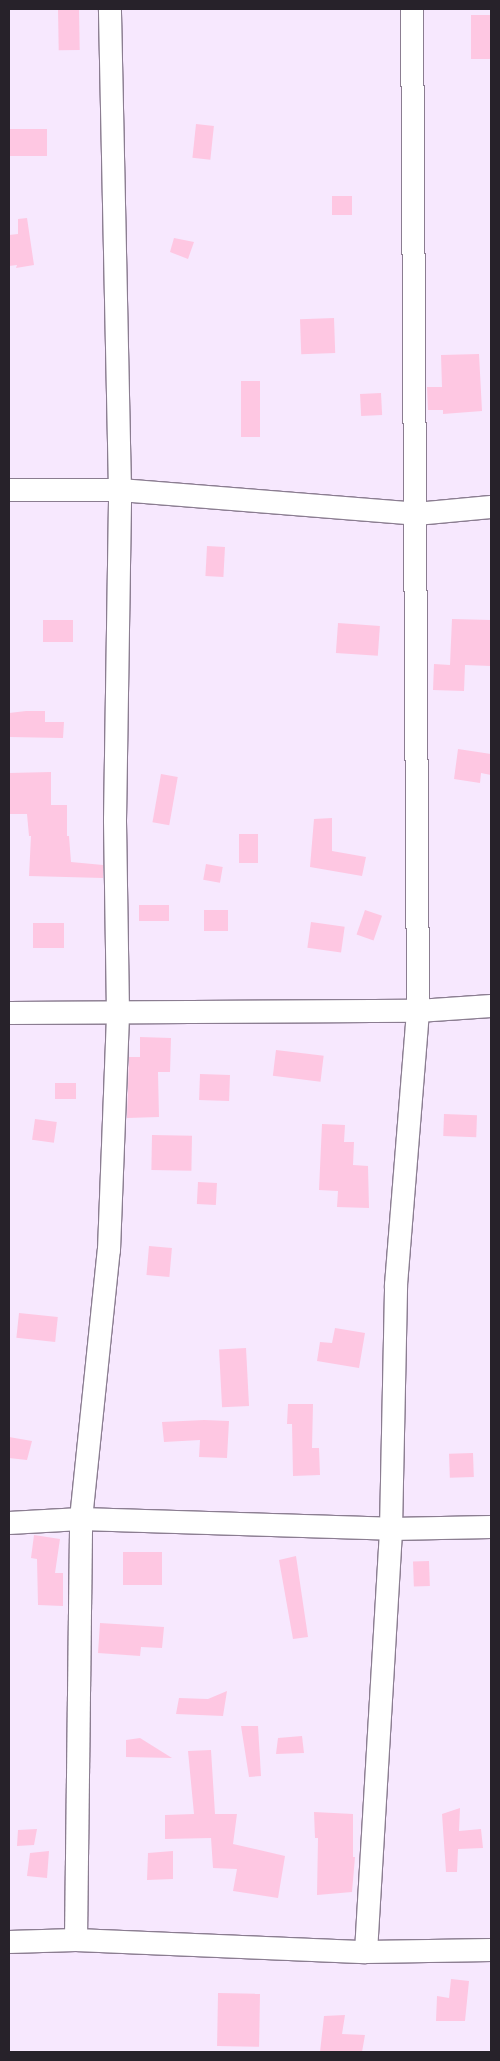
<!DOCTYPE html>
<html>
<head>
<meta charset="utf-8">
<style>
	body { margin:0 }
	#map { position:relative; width:500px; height:2061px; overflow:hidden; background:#f7e8fe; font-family:Montserrat,sans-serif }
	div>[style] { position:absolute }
	.building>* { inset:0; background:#fec7e2; transform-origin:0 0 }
	.roads { filter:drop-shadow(1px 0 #8b7d91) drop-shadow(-1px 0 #8b7d91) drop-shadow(0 1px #8b7d91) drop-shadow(0 -1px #8b7d91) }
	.street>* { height:22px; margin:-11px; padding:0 11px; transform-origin:11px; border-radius:11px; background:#fff }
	span { translate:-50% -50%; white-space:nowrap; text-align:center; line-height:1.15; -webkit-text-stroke:4px #f7e8fe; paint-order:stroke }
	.frame { position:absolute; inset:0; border:10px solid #27222a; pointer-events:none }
</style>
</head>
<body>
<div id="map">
	<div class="building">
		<i style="left:79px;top:9px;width:41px;height:21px;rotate:89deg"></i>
		<i style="left:471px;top:15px;width:20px;height:44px"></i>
		<i style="left:196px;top:124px;width:18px;height:34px;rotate:6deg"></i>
		<i style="left:9px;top:129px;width:38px;height:27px"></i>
		<i style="left:332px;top:196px;width:20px;height:19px"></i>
		<i style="clip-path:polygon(27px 218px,34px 265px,16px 268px,17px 265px,9px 266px,9px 235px,18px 234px,18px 219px)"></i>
		<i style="clip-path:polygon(174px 238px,194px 242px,188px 259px,170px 252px)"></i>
		<i style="left:334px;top:318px;width:35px;height:34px;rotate:88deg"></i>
		<i style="clip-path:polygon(479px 354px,482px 411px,443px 414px,443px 410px,428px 410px,427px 387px,442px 387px,441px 355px)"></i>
		<i style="left:241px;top:381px;width:19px;height:56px"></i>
		<i style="left:381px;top:393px;width:22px;height:21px;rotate:87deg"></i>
		<i style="left:207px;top:546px;width:18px;height:30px;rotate:3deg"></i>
		<i style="clip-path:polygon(452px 619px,491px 620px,491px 666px,465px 665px,464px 691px,433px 690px,434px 664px,450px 665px)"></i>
		<i style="left:43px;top:620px;width:30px;height:22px"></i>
		<i style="left:338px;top:623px;width:42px;height:30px;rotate:4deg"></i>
		<i style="clip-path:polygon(26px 711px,45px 711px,45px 722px,64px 722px,63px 738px,9px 737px,9px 713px)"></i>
		<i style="clip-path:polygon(458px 749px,491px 754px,491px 775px,481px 773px,480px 783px,454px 779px)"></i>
		<i style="clip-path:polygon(51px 772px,51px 805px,67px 805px,67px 836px,69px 836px,71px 862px,103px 865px,103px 878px,29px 876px,31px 836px,29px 836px,27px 814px,9px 814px,9px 773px)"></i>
		<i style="left:161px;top:774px;width:17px;height:49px;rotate:10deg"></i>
		<i style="clip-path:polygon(332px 818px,332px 851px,366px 857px,362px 876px,310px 867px,314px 819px)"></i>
		<i style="left:258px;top:834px;width:29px;height:19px;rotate:90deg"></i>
		<i style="left:206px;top:864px;width:17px;height:16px;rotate:10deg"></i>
		<i style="left:139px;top:905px;width:30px;height:16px"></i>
		<i style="left:204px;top:910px;width:24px;height:21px"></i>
		<i style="left:365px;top:910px;width:18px;height:26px;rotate:19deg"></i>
		<i style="left:311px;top:922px;width:34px;height:26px;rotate:8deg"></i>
		<i style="left:33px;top:923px;width:31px;height:25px"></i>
		<i style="clip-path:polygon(140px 1037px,171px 1038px,170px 1072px,158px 1072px,159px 1117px,127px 1118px,129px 1057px,140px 1057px)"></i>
		<i style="left:276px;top:1050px;width:48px;height:26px;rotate:7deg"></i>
		<i style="left:200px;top:1074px;width:30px;height:26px;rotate:2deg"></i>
		<i style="left:55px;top:1083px;width:21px;height:16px"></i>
		<i style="left:444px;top:1114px;width:33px;height:22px;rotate:2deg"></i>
		<i style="left:35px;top:1119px;width:22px;height:21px;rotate:8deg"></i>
		<i style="clip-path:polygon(322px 1124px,345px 1125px,344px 1142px,354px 1142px,353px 1165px,368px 1166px,369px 1208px,337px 1207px,338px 1191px,319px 1190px)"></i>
		<i style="left:152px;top:1135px;width:40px;height:35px;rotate:1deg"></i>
		<i style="left:198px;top:1182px;width:19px;height:22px;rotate:3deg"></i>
		<i style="left:149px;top:1246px;width:23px;height:29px;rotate:5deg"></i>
		<i style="left:19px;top:1313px;width:39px;height:25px;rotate:6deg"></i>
		<i style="clip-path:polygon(335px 1328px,365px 1333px,359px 1368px,317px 1361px,320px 1342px,332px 1343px)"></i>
		<i style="left:246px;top:1348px;width:58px;height:27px;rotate:87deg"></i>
		<i style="clip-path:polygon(288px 1404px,313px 1404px,312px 1448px,319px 1448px,320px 1475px,293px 1476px,292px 1424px,287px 1424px)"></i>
		<i style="clip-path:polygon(204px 1420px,229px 1421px,227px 1458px,199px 1457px,200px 1440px,164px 1442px,162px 1422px)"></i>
		<i style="clip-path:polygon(9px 1437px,32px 1441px,27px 1460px,9px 1458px)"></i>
		<i style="left:473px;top:1453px;width:24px;height:24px;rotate:88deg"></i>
		<i style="clip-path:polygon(34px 1535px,60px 1539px,55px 1573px,63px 1573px,63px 1606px,38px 1605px,37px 1559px,31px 1558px)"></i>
		<i style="left:162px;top:1552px;width:33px;height:39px;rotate:90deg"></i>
		<i style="clip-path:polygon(296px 1556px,308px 1637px,293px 1639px,279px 1560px)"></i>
		<i style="left:429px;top:1561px;width:25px;height:16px;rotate:88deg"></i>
		<i style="clip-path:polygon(100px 1623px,164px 1627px,162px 1648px,141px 1647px,140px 1656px,98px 1653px)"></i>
		<i style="clip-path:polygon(227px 1691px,223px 1716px,176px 1714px,179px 1698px,208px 1699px)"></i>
		<i style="clip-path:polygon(241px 1726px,258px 1726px,261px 1776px,249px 1777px)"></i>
		<i style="clip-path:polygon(302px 1736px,304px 1753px,276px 1754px,278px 1738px)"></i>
		<i style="clip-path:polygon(140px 1738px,172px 1758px,126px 1757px,126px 1740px)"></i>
		<i style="clip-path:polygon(211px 1750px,215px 1814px,237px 1814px,233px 1844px,285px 1856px,278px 1898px,233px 1891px,237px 1869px,213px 1868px,211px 1838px,165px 1839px,165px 1815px,194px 1814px,188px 1751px)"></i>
		<i style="clip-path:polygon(460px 1808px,459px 1831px,481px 1829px,483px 1848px,458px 1849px,457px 1872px,446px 1872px,442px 1814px)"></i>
		<i style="clip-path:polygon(314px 1812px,353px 1814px,353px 1857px,355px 1857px,352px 1892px,317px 1895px,318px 1838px,315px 1838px)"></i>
		<i style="clip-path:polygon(37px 1829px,34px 1845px,17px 1846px,18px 1830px)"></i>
		<i style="clip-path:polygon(49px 1851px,47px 1878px,27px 1876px,30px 1853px)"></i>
		<i style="clip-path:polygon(173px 1851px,173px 1879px,147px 1880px,148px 1853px)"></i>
		<i style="clip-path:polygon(451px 1979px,469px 1981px,465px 2021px,436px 2021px,437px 1996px,449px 1998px)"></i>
		<i style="left:218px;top:1993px;width:42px;height:53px;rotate:1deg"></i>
		<i style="clip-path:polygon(345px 2015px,342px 2034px,365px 2035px,362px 2052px,320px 2052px,324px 2016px)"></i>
	</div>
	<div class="roads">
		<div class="street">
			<i style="left:9px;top:490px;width:111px"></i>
			<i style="left:120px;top:490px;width:297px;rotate:4.6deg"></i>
			<i style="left:416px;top:514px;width:75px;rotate:-5.3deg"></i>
			<i style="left:9px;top:1013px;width:409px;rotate:-0.3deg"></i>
			<i style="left:418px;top:1011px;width:73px;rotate:-3.9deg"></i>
			<i style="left:9px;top:1523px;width:72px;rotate:-3.2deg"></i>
			<i style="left:81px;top:1519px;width:310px;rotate:1.8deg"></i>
			<i style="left:391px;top:1529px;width:100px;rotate:-1.1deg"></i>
			<i style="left:76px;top:1940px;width:421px;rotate:-89.3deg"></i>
			<i style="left:81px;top:1519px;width:270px;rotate:-84.1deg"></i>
			<i style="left:109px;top:1250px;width:237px;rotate:-87.8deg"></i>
			<i style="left:118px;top:1013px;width:193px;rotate:-90.9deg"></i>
			<i style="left:115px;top:820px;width:330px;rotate:-89.1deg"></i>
			<i style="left:120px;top:490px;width:481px;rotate:-91.2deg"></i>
			<i style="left:9px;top:1942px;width:67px;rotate:-1.7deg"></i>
			<i style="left:76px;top:1940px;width:290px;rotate:2.4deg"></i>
			<i style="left:366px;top:1952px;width:125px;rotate:-0.9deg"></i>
			<i style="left:366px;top:1952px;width:424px;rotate:-86.6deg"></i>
			<i style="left:391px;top:1529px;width:244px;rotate:-88.8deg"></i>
			<i style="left:396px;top:1285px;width:275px;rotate:-85.4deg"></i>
			<i style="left:418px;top:1011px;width:1002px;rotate:-90.34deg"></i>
		</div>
	</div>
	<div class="frame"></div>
</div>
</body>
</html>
